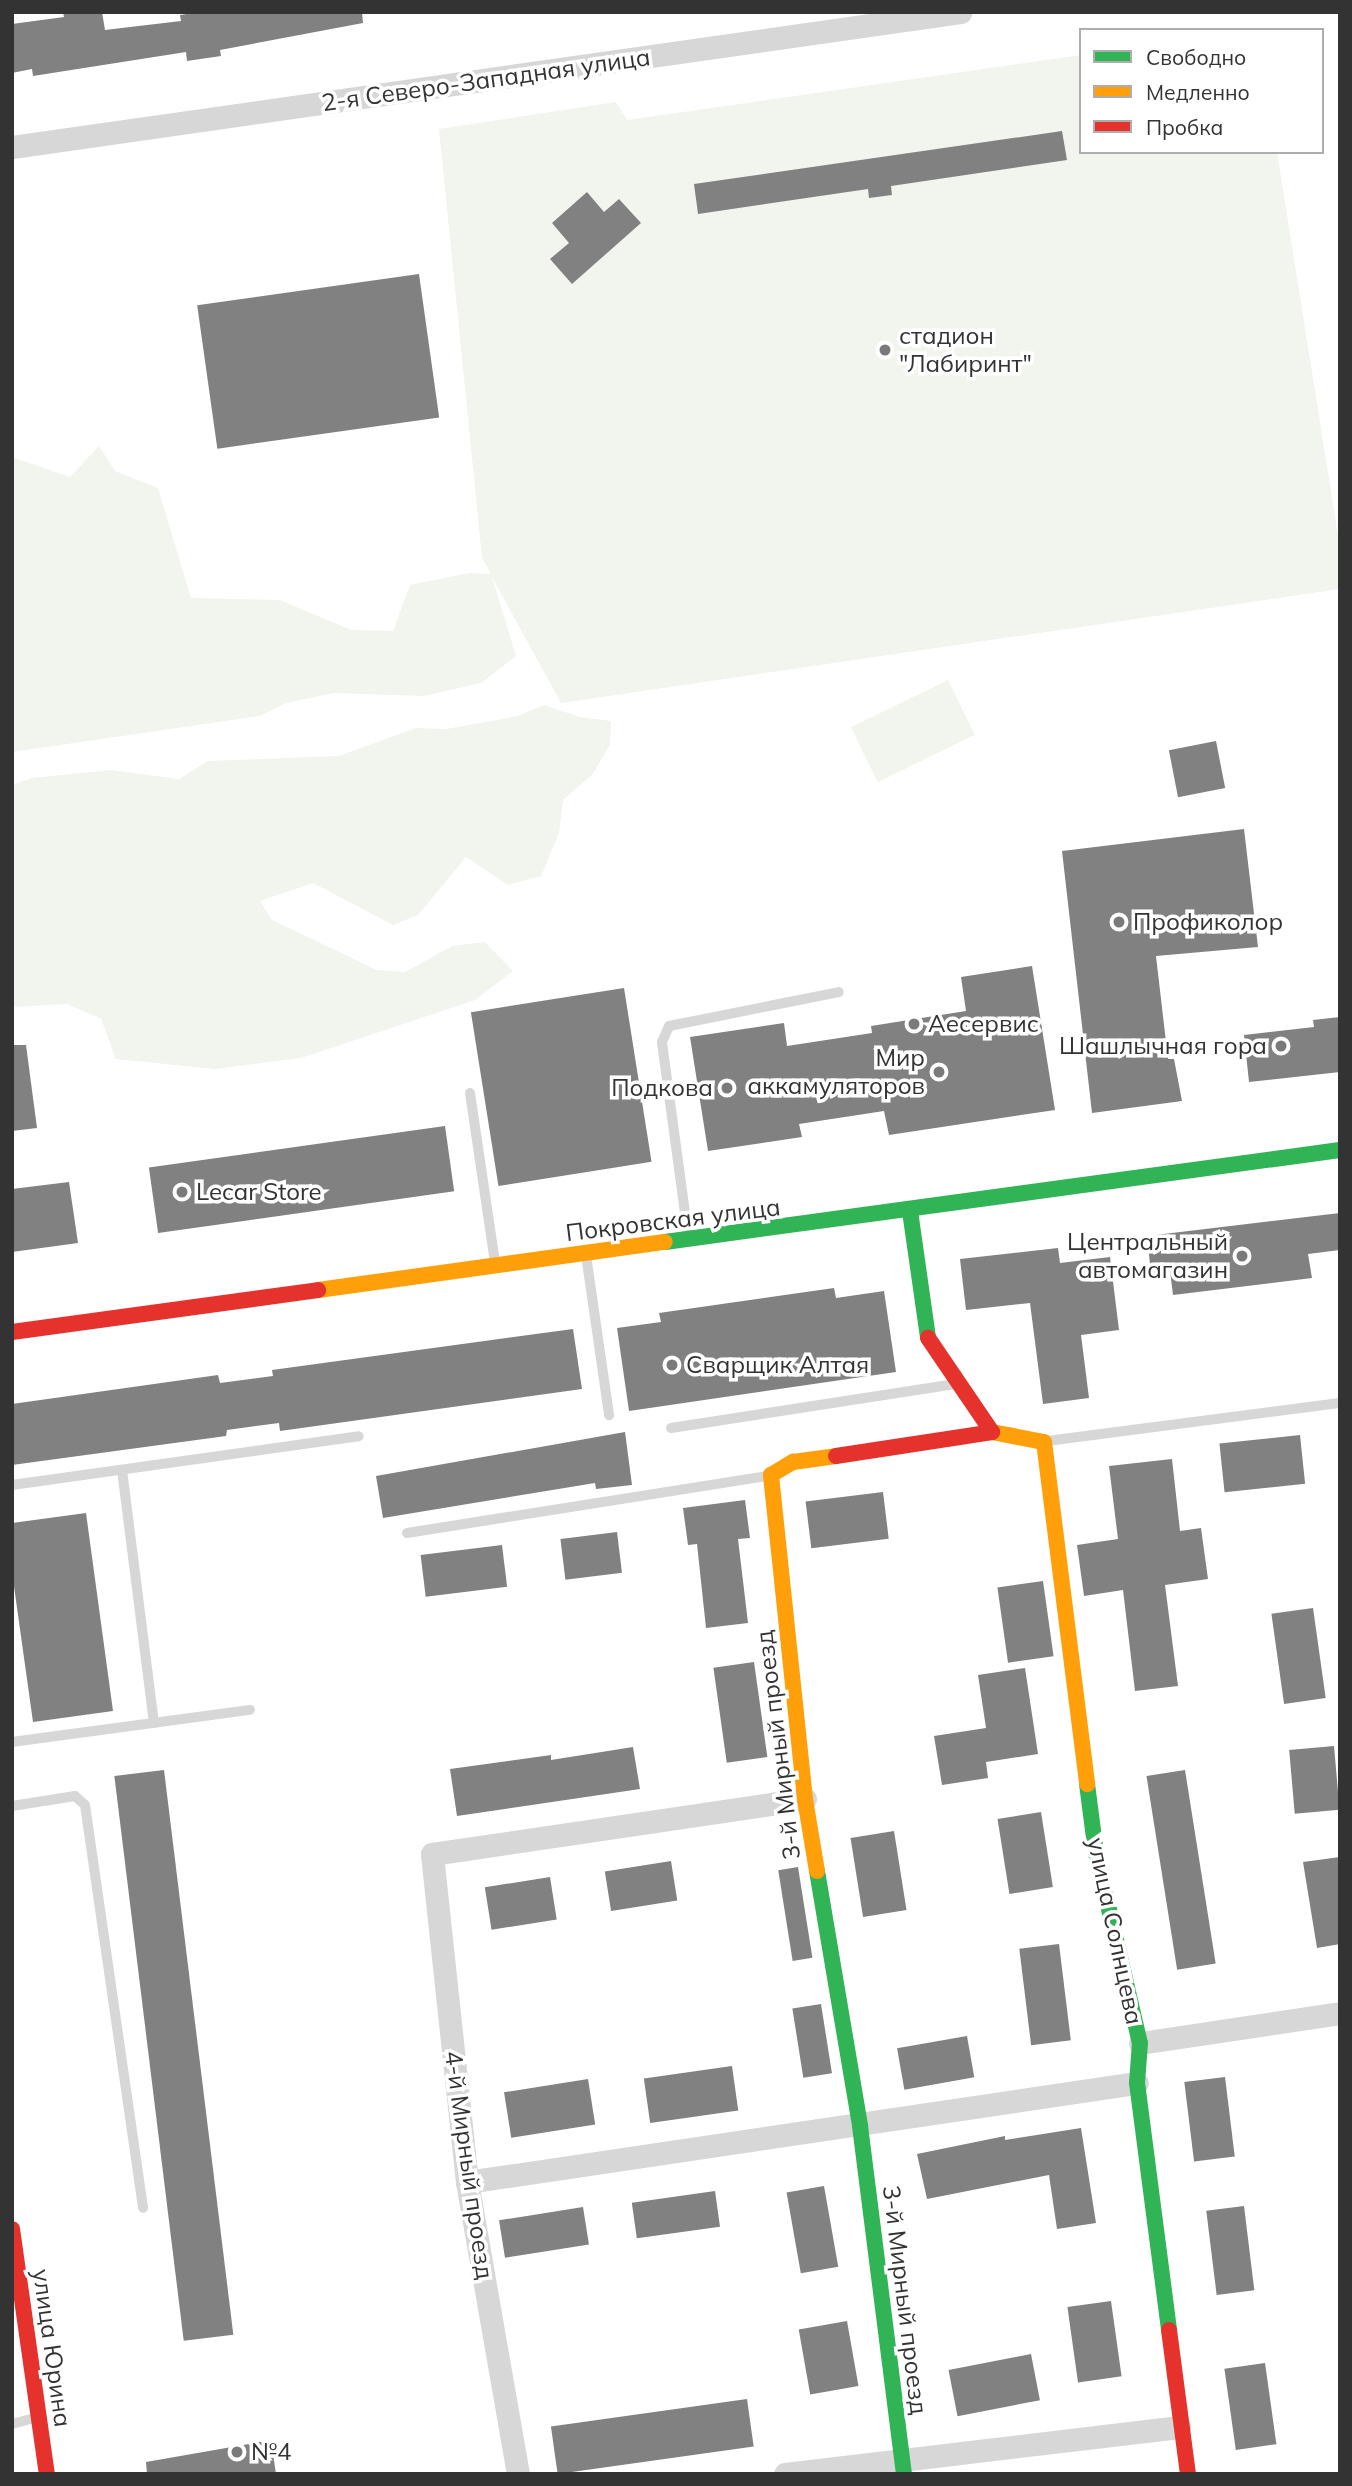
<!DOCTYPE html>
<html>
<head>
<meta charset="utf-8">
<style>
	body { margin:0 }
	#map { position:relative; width:1352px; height:2486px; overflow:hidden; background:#fff; font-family:Mulish,sans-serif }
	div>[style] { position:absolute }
	.green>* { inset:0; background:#f1f5ed; transform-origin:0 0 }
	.building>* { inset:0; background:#818181; transform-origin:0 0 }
	.lane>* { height:10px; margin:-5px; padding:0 5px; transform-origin:5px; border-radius:5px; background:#d7d7d7 }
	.street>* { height:23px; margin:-11.5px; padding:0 11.5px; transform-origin:11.5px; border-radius:11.5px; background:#d7d7d7 }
	.fast>* { height:16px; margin:-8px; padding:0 8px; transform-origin:8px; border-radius:8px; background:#30b455 }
	.slow>* { height:16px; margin:-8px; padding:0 8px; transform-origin:8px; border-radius:8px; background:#ff9f0a }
	.jam>* { height:16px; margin:-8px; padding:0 8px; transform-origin:8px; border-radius:8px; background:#e5322d }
	.dots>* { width:19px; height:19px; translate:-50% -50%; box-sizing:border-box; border:4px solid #fff; border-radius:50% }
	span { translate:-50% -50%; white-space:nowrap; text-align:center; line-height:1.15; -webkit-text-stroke:7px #fff; paint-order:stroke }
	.street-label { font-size:24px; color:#333 }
	.poi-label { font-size:24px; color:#333 }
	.left { translate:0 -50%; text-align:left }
	.right { translate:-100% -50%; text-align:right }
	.frame { position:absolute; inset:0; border:14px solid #333; pointer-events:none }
	.legend { position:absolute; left:1079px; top:28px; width:245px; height:126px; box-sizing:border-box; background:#fff; border:2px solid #adadad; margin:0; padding:9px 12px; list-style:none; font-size:21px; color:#333 }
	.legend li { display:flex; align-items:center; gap:14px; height:35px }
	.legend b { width:35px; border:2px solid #adadad }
</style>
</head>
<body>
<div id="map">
	<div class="green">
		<i style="clip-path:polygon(1081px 55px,1081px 152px,1277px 152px,1340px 548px,1340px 589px,561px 703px,492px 577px,516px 656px,481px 683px,424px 696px,334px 693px,286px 703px,260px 716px,12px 752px,12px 457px,70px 477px,99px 446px,115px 471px,158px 488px,191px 598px,280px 600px,351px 630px,393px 631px,410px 585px,469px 573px,491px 574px,482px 558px,439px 129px,616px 102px,627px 120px)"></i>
		<i style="left:948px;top:680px;width:61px;height:108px;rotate:64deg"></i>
		<i style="clip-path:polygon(544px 705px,580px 717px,611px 721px,610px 745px,592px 775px,563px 800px,559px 833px,541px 876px,508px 885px,466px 857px,418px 915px,393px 925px,313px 883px,260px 901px,272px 920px,377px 970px,405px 972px,452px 946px,485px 942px,513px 971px,475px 1000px,301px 1058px,215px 1069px,116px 1059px,101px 1019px,67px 1004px,12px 1007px,12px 785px,32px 778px,111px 770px,179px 779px,208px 761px,339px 756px,416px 728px,446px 729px,518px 716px)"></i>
	</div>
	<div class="building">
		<i style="clip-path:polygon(63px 12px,102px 12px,105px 30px,181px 21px,180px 15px,200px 12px,362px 12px,363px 23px,220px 50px,221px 56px,187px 61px,186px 52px,33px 76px,32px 69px,12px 73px,12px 24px,64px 17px)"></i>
		<i style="clip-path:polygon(1062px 131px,1067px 160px,891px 186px,892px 195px,869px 198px,868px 189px,698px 214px,694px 184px)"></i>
		<i style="clip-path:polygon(587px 192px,604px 212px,619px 199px,641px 223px,572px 284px,550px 259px,569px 243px,552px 223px)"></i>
		<i style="left:419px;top:274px;width:145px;height:224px;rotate:82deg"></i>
		<i style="left:1216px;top:741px;width:48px;height:48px;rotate:79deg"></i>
		<i style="clip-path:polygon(1244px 829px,1258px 947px,1156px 956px,1168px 1059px,1174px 1059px,1182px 1101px,1092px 1113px,1062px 851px)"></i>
		<i style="clip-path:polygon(1032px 966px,1055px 1110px,889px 1135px,884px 1111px,799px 1124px,802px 1137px,708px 1151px,690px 1037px,784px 1023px,787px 1046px,872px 1033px,871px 1026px,966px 1011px,961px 977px)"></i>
		<i style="left:624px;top:988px;width:176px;height:155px;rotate:81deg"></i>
		<i style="clip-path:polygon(1340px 1017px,1340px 1072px,1249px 1082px,1244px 1035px,1314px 1027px,1313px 1020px)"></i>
		<i style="clip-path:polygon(12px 1045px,26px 1045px,37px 1128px,12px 1131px)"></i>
		<i style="left:445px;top:1126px;width:66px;height:299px;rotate:82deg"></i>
		<i style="clip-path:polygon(69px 1182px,78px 1243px,12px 1252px,12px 1189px)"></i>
		<i style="clip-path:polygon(1340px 1213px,1340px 1250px,1308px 1254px,1312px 1278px,1173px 1295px,1170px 1271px,1151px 1273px,1147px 1236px)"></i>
		<i style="clip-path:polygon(1058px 1248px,1060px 1263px,1110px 1257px,1119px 1330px,1081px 1335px,1089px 1398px,1043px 1404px,1030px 1303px,966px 1310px,960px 1259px)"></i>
		<i style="clip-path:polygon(834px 1288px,836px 1298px,884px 1291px,896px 1372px,629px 1411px,617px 1328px,661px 1322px,659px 1313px)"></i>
		<i style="clip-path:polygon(573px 1329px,582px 1389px,280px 1431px,279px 1423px,227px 1430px,226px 1436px,12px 1465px,12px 1404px,218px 1375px,220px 1383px,273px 1376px,272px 1370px)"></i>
		<i style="clip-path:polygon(625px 1432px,632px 1485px,596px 1489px,595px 1483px,383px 1518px,376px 1476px)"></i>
		<i style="left:1300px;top:1435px;width:49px;height:81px;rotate:84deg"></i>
		<i style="clip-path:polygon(1172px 1459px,1180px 1531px,1201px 1528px,1208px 1579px,1165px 1585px,1178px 1686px,1135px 1691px,1123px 1590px,1084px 1596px,1077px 1545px,1118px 1539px,1109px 1466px)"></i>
		<i style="left:883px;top:1492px;width:47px;height:78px;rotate:83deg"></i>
		<i style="clip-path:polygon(745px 1500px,750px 1538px,738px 1539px,748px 1623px,706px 1628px,697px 1544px,688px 1545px,683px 1508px)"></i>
		<i style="clip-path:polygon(86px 1513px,113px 1711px,33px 1722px,12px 1572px,12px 1523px)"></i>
		<i style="left:617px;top:1532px;width:41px;height:57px;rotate:83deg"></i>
		<i style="left:502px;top:1545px;width:42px;height:82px;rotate:83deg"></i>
		<i style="left:1043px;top:1581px;width:76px;height:46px;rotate:82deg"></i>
		<i style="left:1313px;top:1608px;width:91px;height:42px;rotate:82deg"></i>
		<i style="left:754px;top:1662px;width:96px;height:41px;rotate:82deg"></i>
		<i style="clip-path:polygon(1025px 1668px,1038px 1754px,986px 1762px,988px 1778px,942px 1785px,934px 1736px,986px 1728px,978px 1675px)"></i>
		<i style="left:1334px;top:1746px;width:64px;height:45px;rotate:85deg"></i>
		<i style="clip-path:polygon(633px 1747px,640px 1789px,457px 1816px,450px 1769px,551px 1755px,551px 1760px)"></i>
		<i style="left:164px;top:1770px;width:569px;height:50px;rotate:83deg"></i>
		<i style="left:1185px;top:1770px;width:196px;height:39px;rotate:81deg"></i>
		<i style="left:1041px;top:1812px;width:76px;height:44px;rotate:81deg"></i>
		<i style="left:894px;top:1831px;width:80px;height:44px;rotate:81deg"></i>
		<i style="clip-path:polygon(1340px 1857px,1340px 1944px,1317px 1948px,1303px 1862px)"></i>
		<i style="left:671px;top:1861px;width:40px;height:67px;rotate:81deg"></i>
		<i style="left:798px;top:1867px;width:92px;height:20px;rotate:81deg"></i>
		<i style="left:550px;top:1877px;width:43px;height:66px;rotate:81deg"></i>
		<i style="left:1059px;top:1944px;width:97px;height:40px;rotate:83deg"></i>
		<i style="left:821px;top:2004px;width:70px;height:29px;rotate:81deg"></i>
		<i style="left:967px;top:2036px;width:42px;height:71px;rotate:80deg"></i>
		<i style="left:732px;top:2066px;width:45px;height:89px;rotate:82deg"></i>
		<i style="left:1225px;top:2077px;width:80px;height:41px;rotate:83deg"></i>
		<i style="left:588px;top:2079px;width:46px;height:85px;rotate:81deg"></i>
		<i style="clip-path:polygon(1081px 2128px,1096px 2223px,1057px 2229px,1049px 2175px,927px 2199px,917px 2154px,1005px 2136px,1005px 2140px)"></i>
		<i style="left:824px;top:2186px;width:82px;height:38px;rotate:80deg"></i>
		<i style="left:715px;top:2191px;width:36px;height:84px;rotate:82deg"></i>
		<i style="left:1244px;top:2206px;width:85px;height:38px;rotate:83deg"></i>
		<i style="left:583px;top:2207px;width:38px;height:85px;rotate:81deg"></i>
		<i style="left:1111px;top:2301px;width:76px;height:44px;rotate:82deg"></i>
		<i style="left:847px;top:2321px;width:66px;height:49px;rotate:80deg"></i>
		<i style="left:1031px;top:2354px;width:47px;height:84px;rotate:79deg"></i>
		<i style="left:1265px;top:2363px;width:82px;height:41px;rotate:82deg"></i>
		<i style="left:747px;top:2399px;width:48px;height:198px;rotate:82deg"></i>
		<i style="clip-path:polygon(271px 2440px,276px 2474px,147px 2474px,146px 2462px)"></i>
	</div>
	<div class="lane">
		<i style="left:470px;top:1093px;width:172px;rotate:81.6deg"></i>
		<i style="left:688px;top:1235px;width:195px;rotate:-97.7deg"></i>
		<i style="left:662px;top:1042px;width:17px;rotate:-66deg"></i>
		<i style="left:669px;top:1026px;width:173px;rotate:-11.3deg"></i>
		<i style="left:586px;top:1255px;width:162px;rotate:81.8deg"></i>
		<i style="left:671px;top:1428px;width:286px;rotate:-8.8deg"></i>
		<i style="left:1047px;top:1441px;width:295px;rotate:-7.4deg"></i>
		<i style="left:122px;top:1470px;width:255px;rotate:82.8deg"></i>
		<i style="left:12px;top:1485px;width:350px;rotate:-8deg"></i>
		<i style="left:407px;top:1533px;width:364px;rotate:-9deg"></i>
		<i style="left:12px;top:1742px;width:240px;rotate:-7.7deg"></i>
		<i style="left:12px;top:1806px;width:64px;rotate:-9deg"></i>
		<i style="left:75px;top:1796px;width:13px;rotate:42deg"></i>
		<i style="left:85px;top:1805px;width:407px;rotate:81.8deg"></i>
		<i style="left:12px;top:2424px;width:24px;rotate:-15deg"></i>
	</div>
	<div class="street">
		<i style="left:12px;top:147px;width:958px;rotate:-8.1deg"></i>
		<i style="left:1140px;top:2043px;width:202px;rotate:-8.5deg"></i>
		<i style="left:467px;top:2182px;width:677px;rotate:-8.41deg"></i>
		<i style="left:518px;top:2474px;width:296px;rotate:-99.9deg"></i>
		<i style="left:467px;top:2182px;width:330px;rotate:-96.1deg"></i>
		<i style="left:432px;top:1854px;width:377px;rotate:-8.4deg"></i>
		<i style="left:785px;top:2474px;width:397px;rotate:-6.8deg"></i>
	</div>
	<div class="fast">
		<i style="left:910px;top:1211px;width:128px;rotate:81.9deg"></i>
		<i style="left:665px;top:1242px;width:681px;rotate:-7.76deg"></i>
		<i style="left:1087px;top:1784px;width:70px;rotate:82.6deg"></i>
		<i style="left:1096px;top:1853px;width:195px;rotate:77deg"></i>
		<i style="left:1140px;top:2043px;width:40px;rotate:94.3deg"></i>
		<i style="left:1137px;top:2083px;width:249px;rotate:82.6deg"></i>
		<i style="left:817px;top:1871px;width:259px;rotate:80.4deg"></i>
		<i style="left:860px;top:2126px;width:351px;rotate:82.8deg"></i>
	</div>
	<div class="slow">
		<i style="left:318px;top:1290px;width:350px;rotate:-7.9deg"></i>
		<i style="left:992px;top:1432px;width:53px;rotate:10.9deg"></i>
		<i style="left:1044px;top:1442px;width:345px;rotate:82.8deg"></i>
		<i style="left:817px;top:1871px;width:73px;rotate:-99.5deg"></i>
		<i style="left:805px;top:1799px;width:326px;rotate:-96deg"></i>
		<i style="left:771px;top:1475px;width:26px;rotate:-31deg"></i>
		<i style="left:793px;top:1462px;width:43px;rotate:-7.9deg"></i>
	</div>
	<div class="jam">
		<i style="left:12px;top:1332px;width:309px;rotate:-7.8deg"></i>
		<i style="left:836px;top:1456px;width:158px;rotate:-8.7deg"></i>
		<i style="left:992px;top:1432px;width:114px;rotate:-124.2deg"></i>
		<i style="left:12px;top:2229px;width:247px;rotate:81.9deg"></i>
		<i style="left:1169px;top:2330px;width:145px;rotate:82.5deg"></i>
	</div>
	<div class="dots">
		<i style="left:885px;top:350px;background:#7a7a7a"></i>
		<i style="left:1119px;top:922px;background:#7a7a7a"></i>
		<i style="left:914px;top:1024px;background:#7a7a7a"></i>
		<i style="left:1281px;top:1046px;background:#7a7a7a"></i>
		<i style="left:939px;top:1072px;background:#7a7a7a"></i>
		<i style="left:727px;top:1088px;background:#7a7a7a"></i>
		<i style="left:182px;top:1192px;background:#7a7a7a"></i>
		<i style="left:1242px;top:1256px;background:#7a7a7a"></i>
		<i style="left:672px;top:1365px;background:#7a7a7a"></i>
		<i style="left:237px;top:2452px;background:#7a7a7a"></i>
	</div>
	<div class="street-label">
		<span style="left:486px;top:80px;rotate:-8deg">2-я Северо-Западная улица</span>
		<span style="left:673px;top:1220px;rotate:-7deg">Покровская улица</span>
		<span style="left:778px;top:1745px;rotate:-97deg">3-й Мирный проезд</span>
		<span style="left:1115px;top:1931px;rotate:78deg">улица Солнцева</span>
		<span style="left:469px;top:2165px;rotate:82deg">4-й Мирный проезд</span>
		<span style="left:905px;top:2300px;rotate:83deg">3-й Мирный проезд</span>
		<span style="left:52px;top:2348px;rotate:82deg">улица Юрина</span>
	</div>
	<div class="poi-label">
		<span class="left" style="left:899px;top:350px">стадион<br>"Лабиринт"</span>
		<span class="left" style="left:1133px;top:922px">Профиколор</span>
		<span class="left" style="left:928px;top:1024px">Аесервис</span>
		<span class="right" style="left:1267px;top:1046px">Шашлычная гора</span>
		<span class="right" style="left:925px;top:1072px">Мир<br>аккамуляторов</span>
		<span class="right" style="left:713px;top:1088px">Подкова</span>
		<span class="left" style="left:196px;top:1192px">Lecar Store</span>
		<span class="right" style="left:1228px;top:1256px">Центральный<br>автомагазин</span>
		<span class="left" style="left:686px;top:1365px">Сварщик Алтая</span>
		<span class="left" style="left:251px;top:2452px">№4</span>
	</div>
	<div class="frame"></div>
	<ul class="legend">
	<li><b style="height:9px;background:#30b455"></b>Свободно</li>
	<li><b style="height:9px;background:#ff9f0a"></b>Медленно</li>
	<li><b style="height:9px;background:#e5322d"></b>Пробка</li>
	</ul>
</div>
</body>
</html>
